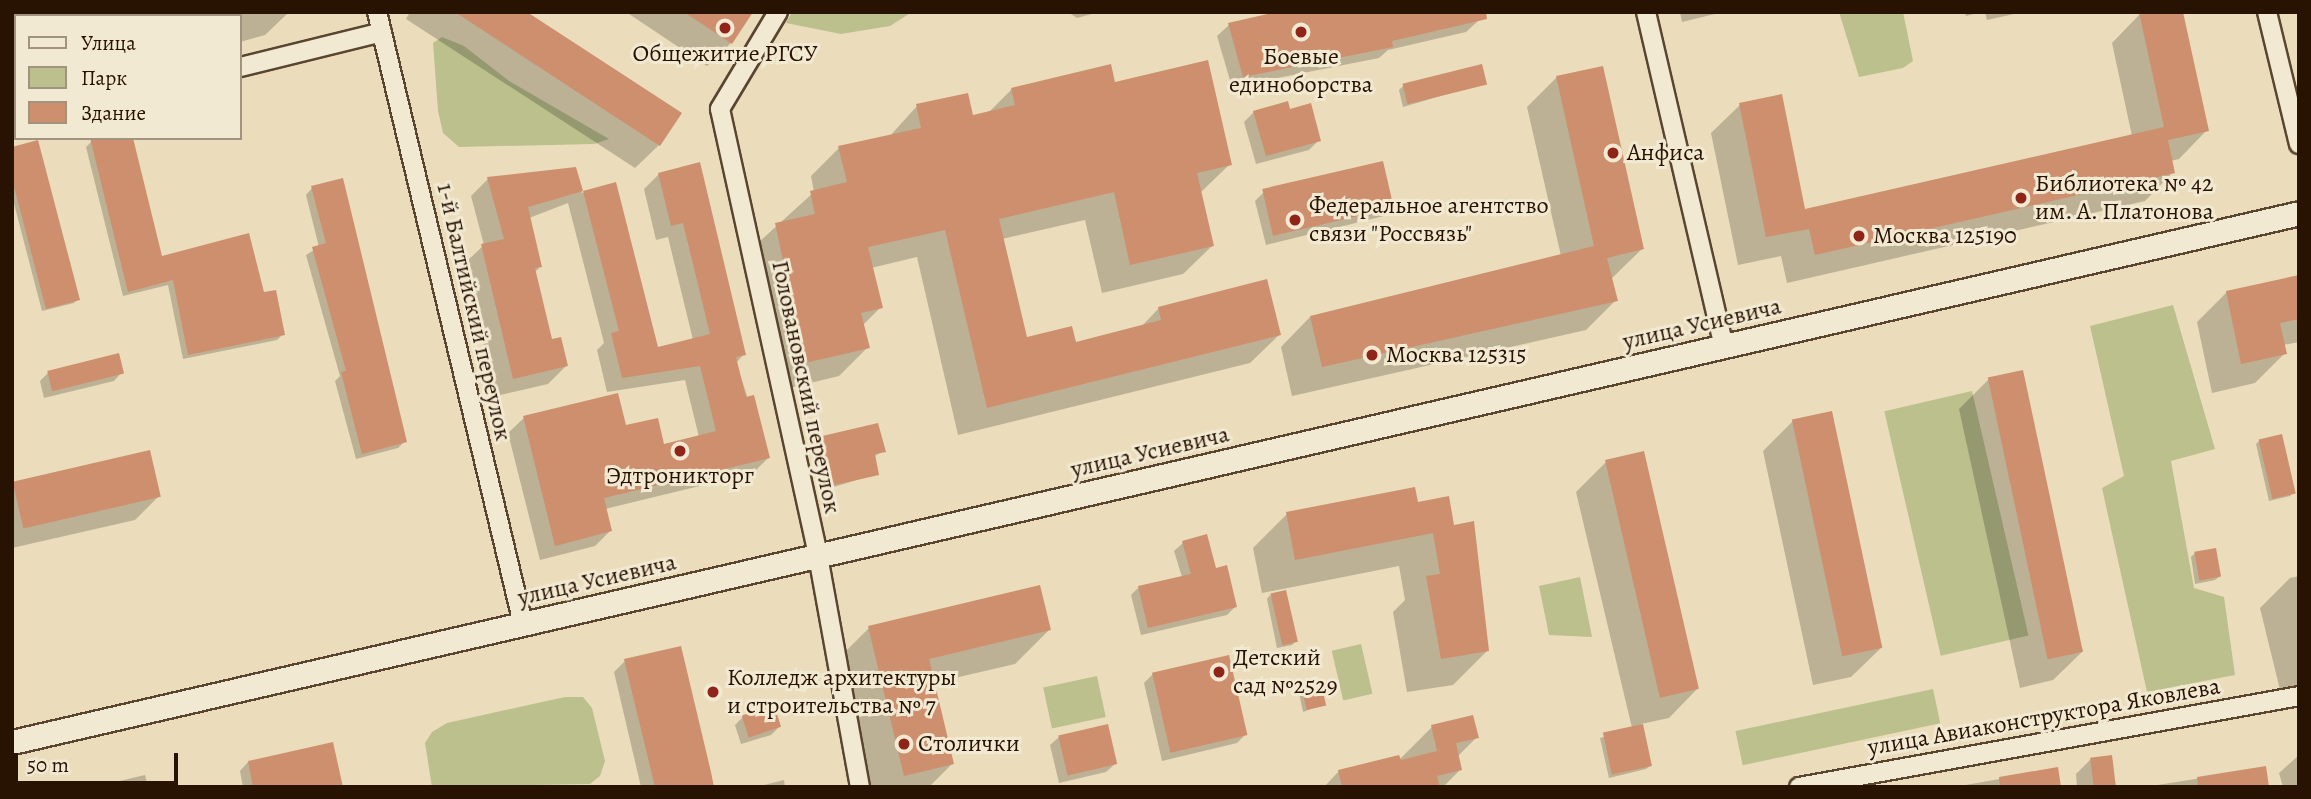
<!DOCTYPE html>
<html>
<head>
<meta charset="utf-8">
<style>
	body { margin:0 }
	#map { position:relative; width:2311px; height:799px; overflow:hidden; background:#ebddbb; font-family:Alegreya,serif }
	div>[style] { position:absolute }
	.green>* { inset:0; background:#bbc08d; transform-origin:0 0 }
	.shadow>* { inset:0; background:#0003 }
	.building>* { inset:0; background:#cd8f6d; transform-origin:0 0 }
	.roads { filter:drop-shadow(2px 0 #594530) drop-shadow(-2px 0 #594530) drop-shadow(0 2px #594530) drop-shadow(0 -2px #594530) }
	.minor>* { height:18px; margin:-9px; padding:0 9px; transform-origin:9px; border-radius:9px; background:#f2e9d3 }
	.tertiary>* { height:23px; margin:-11.5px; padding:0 11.5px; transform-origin:11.5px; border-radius:11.5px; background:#f2e9d3 }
	.dots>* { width:19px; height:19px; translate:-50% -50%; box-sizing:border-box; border:4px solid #f2e9d3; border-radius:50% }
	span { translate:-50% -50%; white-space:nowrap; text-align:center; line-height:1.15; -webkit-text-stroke:6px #f2e9d3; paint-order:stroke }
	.poi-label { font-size:24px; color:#281202 }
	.left { translate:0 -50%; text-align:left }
	.street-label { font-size:24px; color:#281202 }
	.frame { position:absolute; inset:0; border:14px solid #281202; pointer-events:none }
	.legend { position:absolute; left:14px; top:14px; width:228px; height:126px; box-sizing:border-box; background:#f2e9d3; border:2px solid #a1937f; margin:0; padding:9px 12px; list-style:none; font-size:21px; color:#281202 }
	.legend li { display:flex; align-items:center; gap:14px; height:35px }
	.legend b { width:35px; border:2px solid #a1937f }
	.scale { position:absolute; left:14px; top:753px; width:164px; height:32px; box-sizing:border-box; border:4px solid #281202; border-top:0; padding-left:9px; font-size:21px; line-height:24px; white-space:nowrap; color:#281202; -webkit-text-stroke:5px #f2e9d3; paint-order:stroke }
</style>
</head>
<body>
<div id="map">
	<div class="green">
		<i style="clip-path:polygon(792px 12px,912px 12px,890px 26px,841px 34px,786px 23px)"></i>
		<i style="clip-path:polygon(1839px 12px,1903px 12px,1913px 61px,1903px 68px,1859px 77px)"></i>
		<i style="clip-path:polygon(442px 37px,464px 46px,509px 81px,609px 139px,594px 144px,459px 147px,443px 133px,438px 111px,433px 43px)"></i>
		<i style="clip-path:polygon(2173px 305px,2215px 449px,2171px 461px,2194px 588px,2224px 597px,2235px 675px,2147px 692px,2102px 488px,2124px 476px,2090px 326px)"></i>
		<i style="left:1972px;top:391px;width:251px;height:90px;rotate:77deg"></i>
		<i style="clip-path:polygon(1580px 577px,1592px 637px,1549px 635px,1539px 586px)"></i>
		<i style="left:1361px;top:644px;width:51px;height:30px;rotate:77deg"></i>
		<i style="left:1097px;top:676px;width:42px;height:55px;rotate:78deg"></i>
		<i style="left:1933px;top:689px;width:35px;height:202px;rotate:78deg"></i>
		<i style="clip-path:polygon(565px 697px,583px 697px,592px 708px,605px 761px,600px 776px,590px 784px,432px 787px,425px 743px,432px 732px,447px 723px)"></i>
	</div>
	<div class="shadow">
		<i style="clip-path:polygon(12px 12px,142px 12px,143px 16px,16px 16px,12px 82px)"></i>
		<i style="clip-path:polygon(153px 12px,288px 12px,288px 13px,265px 35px,240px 42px,240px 16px)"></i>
		<i style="clip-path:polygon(410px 12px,523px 12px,659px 145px,635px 168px,406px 19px)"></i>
		<i style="clip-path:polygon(626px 12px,748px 12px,731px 43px,707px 66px)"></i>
		<i style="clip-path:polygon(1068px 12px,1099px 12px,1077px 18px)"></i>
		<i style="clip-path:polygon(1680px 12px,1723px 12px,1682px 22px)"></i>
		<i style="clip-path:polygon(1965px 12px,1981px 12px,1966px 16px)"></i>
		<i style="clip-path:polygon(1985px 12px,2023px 12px,1987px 20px)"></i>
		<i style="clip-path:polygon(2140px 14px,2207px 130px,2179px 159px,2171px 161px,2173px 172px,2145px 201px,1787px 283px,1781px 256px,1738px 265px,1711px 133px,1740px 105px,1804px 211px,2132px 136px,2112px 43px)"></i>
		<i style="clip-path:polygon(1478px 21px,1466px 32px,1388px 50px,1379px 58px,1232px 87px,1217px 36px,1229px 25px)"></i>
		<i style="clip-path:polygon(1557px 77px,1642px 249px,1611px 279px,1616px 300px,1586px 330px,1292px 396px,1281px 347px,1310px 317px,1561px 256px,1527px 107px)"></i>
		<i style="clip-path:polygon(1485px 83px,1403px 107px,1399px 90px,1403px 86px)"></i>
		<i style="clip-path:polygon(1114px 84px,1230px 164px,1200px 193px,1212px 246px,1183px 274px,1102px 293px,1085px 220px,1002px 239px,1026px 339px,1075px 344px,1140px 328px,1159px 308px,1279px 335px,1250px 363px,958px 435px,917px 257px,871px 268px,881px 307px,863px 325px,868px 347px,839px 376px,777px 391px,747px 253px,814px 192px,811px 176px,839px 148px,889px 137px,917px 106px,972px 117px,988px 113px,1012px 89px)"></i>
		<i style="clip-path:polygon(1254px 112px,1319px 140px,1309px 150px,1256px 164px,1244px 122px)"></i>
		<i style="clip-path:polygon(91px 142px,161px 258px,263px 294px,283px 334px,277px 340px,183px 359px,168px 285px,123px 296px,86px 147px)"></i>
		<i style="clip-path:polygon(12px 149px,78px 299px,74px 303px,42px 311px,12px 196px)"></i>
		<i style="clip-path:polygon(698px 164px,744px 354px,736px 363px,768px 458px,753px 473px,605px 509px,610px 531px,595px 546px,540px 560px,508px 433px,524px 418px,625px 427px,663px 446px,699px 437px,685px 380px,607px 392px,597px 350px,604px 343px,568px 203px,529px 218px,541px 266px,534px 273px,551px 342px,566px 366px,548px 384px,496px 396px,464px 264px,484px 245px,471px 196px,488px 179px,575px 168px,582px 193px,615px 184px,657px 349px,693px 340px,668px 237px,656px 240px,644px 189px,659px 174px)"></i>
		<i style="clip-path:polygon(312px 188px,405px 441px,398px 448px,356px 459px,335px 381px,340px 376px,306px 255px,319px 247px,306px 195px)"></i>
		<i style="clip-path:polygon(1264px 192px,1393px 207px,1384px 216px,1266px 245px,1255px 201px)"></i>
		<i style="clip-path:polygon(2299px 277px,2299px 342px,2283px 345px,2285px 353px,2255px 383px,2212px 393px,2197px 322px,2227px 292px)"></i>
		<i style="clip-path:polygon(122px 372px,114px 381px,44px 398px,40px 381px,48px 373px)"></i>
		<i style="clip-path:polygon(1989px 379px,2083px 651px,2053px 680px,2020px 688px,1959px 409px)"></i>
		<i style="clip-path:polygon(1793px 421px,1881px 648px,1851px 677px,1813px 685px,1763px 451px)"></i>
		<i style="clip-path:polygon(819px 438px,884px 451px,873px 457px,877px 474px,827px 489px,816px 442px)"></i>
		<i style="clip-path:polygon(2260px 440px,2294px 492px,2290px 496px,2269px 501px,2256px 444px)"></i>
		<i style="clip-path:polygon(1606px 462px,1698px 688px,1669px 718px,1641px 724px,1650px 766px,1646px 769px,1609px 778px,1600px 738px,1632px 728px,1576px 492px)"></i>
		<i style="clip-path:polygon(12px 483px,159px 496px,135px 520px,12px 548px)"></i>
		<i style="clip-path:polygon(1417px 504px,1453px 527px,1487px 651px,1453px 685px,1407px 692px,1393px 612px,1405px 600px,1399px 566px,1262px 593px,1253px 548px,1287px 514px)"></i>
		<i style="clip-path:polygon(1183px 543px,1215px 570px,1235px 607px,1227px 615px,1141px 635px,1131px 595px,1139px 587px,1182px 577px,1174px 551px)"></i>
		<i style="clip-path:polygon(2195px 553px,2219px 577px,2215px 580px,2195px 584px,2191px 557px)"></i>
		<i style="clip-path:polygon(2299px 576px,2299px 686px,2280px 690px,2260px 608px,2290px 578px)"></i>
		<i style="clip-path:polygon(1270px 595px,1296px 641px,1292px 645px,1277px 648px,1267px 599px)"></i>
		<i style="clip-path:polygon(869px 628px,1049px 630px,1015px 664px,933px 683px,952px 764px,929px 787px,865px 787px,835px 662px)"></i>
		<i style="clip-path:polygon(625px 661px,713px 787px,641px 787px,614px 672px)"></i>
		<i style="clip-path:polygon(1153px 674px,1245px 735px,1237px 743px,1162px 761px,1144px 683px)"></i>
		<i style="clip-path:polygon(1303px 689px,1324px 704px,1303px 712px,1299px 693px)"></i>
		<i style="clip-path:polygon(743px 717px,779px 727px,771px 735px,741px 744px,735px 725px)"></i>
		<i style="clip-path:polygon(1432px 727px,1477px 737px,1457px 757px,1460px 770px,1443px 787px,1324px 787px,1339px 771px,1399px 760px)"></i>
		<i style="clip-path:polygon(1059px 737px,1115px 764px,1106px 772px,1059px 783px,1050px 745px)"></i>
		<i style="clip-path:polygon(2299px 755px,2299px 787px,2283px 787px,2279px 773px)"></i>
		<i style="clip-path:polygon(2091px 759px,2115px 787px,2077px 787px,2076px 774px)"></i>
		<i style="clip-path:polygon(248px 762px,341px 787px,243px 787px,240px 771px)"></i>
		<i style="clip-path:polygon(2264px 768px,2267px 787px,2145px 787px)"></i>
		<i style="clip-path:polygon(2056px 769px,2058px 787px,1954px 787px)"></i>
		<i style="clip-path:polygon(145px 775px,148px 787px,94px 787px)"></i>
		<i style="clip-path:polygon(784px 780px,785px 787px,756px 787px)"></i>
	</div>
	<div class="building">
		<i style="clip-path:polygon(455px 12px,527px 12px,682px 113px,660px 146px)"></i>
		<i style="clip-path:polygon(684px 12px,753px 12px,732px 44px)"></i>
		<i style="clip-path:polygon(1276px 12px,1486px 12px,1487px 19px,1392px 41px,1393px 47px,1243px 77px,1228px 23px)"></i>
		<i style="clip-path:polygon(2139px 12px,2183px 12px,2209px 131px,2168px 140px,2175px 173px,1815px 255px,1809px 229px,1766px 237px,1739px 103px,1782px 94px,1805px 209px,2164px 127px)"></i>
		<i style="clip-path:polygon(1208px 60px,1232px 165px,1197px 173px,1214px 246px,1130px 265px,1114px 192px,999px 219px,1027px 337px,1072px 326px,1076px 342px,1161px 320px,1158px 307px,1267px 279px,1281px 335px,987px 408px,945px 230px,868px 247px,883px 308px,861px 313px,870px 348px,805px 363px,775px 223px,815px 214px,810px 191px,847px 182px,838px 146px,921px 128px,916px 104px,968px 93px,973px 115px,1015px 105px,1011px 88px,1111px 64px,1115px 82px)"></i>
		<i style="left:1482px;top:64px;width:21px;height:82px;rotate:76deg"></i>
		<i style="clip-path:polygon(1603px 66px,1644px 249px,1607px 258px,1618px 301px,1322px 367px,1310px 316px,1594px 246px,1556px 76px)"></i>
		<i style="clip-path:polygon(1288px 101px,1290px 109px,1311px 103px,1321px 141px,1266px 156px,1253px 111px)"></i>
		<i style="clip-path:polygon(90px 138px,133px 138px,162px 256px,249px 233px,264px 292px,276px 290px,285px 335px,188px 355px,173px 280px,128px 292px)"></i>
		<i style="clip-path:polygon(38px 140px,80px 300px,46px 309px,12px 179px,12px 147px)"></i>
		<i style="left:1383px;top:161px;width:48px;height:124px;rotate:77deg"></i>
		<i style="clip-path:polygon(700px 162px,746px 355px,736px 357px,746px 397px,754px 395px,770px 458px,604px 498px,612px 531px,555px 546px,523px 416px,618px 393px,626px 425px,658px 418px,664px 444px,716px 431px,700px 366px,622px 378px,611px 333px,619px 331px,583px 191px,616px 182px,658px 347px,710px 334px,683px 223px,671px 226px,658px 173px)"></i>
		<i style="clip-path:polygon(576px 167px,583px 191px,528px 207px,542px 267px,535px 268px,552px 339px,561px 337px,568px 366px,513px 379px,481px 244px,504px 239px,487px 177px)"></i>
		<i style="clip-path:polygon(343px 178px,407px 442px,362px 454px,341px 372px,346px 371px,312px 247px,326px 243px,311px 186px)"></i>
		<i style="clip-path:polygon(2299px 275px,2299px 319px,2280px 323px,2287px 354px,2241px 364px,2226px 291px)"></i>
		<i style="left:119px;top:353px;width:21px;height:74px;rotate:76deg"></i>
		<i style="left:2023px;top:370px;width:288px;height:36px;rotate:78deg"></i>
		<i style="left:1832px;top:411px;width:242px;height:41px;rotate:78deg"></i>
		<i style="clip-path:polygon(878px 423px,886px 452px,875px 454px,879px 475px,830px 486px,818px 437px)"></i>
		<i style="left:2282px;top:434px;width:61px;height:24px;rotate:77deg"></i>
		<i style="left:150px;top:450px;width:48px;height:141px;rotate:77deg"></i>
		<i style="left:1644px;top:451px;width:244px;height:40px;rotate:77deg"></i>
		<i style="clip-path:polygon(1415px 487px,1418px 502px,1449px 496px,1454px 525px,1474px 521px,1489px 651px,1441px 659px,1426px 576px,1440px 574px,1433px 533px,1295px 560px,1286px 512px)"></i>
		<i style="clip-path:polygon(1207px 534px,1216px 568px,1227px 565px,1237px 607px,1148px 628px,1138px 586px,1191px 574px,1182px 541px)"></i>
		<i style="left:2216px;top:548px;width:29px;height:22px;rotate:80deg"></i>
		<i style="clip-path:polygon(1040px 585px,1051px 630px,929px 659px,954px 764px,904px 776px,868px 626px)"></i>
		<i style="left:1286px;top:590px;width:53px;height:16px;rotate:77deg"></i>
		<i style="clip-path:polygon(681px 646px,711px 772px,714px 787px,655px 787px,624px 659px)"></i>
		<i style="left:1229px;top:655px;width:82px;height:79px;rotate:77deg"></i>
		<i style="left:1321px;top:683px;width:23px;height:20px;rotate:77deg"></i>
		<i style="left:774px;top:705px;width:23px;height:34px;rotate:72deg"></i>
		<i style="clip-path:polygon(1473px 715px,1479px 738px,1456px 743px,1462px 770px,1437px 776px,1440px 787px,1342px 787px,1338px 770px,1399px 755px,1401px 760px,1437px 751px,1431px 725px)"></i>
		<i style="left:1108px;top:724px;width:41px;height:51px;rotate:77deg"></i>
		<i style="left:1643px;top:724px;width:43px;height:41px;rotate:78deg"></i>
		<i style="clip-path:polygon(333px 742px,343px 787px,253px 787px,248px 761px)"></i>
		<i style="left:2112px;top:755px;width:32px;height:22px;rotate:83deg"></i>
		<i style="clip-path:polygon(2266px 766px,2269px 787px,2198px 787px,2197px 777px)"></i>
		<i style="clip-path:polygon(2058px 767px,2061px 787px,2000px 787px,1999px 777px)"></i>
	</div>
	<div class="roads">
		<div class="minor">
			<i style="left:377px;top:12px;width:629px;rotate:76.58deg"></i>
			<i style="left:778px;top:12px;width:113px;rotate:120.9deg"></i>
			<i style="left:720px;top:109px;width:458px;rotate:77.6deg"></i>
			<i style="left:818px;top:556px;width:235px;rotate:79.7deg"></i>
			<i style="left:1646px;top:12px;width:343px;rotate:76.9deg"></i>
			<i style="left:2267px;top:12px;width:136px;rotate:76.4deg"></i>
			<i style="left:240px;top:67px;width:146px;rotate:-13.8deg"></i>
			<i style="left:12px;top:121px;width:4px"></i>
			<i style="left:1799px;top:787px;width:508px;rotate:-10.31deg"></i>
		</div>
		<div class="tertiary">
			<i style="left:12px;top:742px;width:2347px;rotate:-13.02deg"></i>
		</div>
	</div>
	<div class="dots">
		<i style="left:725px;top:28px;background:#8f2418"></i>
		<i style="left:1301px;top:32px;background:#8f2418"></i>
		<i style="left:1613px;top:153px;background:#8f2418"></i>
		<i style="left:2021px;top:198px;background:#8f2418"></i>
		<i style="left:1295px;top:220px;background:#8f2418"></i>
		<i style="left:1859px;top:236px;background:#8f2418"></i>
		<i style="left:1372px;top:355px;background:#8f2418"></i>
		<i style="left:680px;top:451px;background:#8f2418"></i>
		<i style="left:1219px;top:672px;background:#8f2418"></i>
		<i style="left:713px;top:692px;background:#8f2418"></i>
		<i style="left:904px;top:744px;background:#8f2418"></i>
	</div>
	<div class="poi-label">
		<span style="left:725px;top:54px">Общежитие РГСУ</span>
		<span style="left:1301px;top:71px">Боевые<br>единоборства</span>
		<span class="left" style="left:1627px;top:153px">Анфиса</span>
		<span class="left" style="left:2035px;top:198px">Библиотека № 42<br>им. А. Платонова</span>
		<span class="left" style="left:1309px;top:220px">Федеральное агентство<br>связи "Россвязь"</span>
		<span class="left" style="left:1873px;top:236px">Москва 125190</span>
		<span class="left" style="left:1386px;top:355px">Москва 125315</span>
		<span style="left:680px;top:476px">Эдтроникторг</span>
		<span class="left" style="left:1233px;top:672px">Детский<br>сад №2529</span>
		<span class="left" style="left:727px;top:692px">Колледж архитектуры<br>и строительства № 7</span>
		<span class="left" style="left:918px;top:744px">Столички</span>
	</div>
	<div class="street-label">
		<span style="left:474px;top:312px;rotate:77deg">1-й Балтийский переулок</span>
		<span style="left:1702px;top:324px;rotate:-13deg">улица Усиевича</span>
		<span style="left:806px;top:387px;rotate:78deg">Головановский переулок</span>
		<span style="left:1150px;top:452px;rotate:-13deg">улица Усиевича</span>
		<span style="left:597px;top:580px;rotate:-13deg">улица Усиевича</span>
		<span style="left:2044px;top:717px;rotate:-10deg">улица Авиаконструктора Яковлева</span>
	</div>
	<div class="frame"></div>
	<ul class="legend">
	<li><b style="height:9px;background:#f2e9d3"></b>Улица</li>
	<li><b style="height:19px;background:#bbc08d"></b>Парк</li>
	<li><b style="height:19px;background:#cd8f6d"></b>Здание</li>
	</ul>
	<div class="scale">50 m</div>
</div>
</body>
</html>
